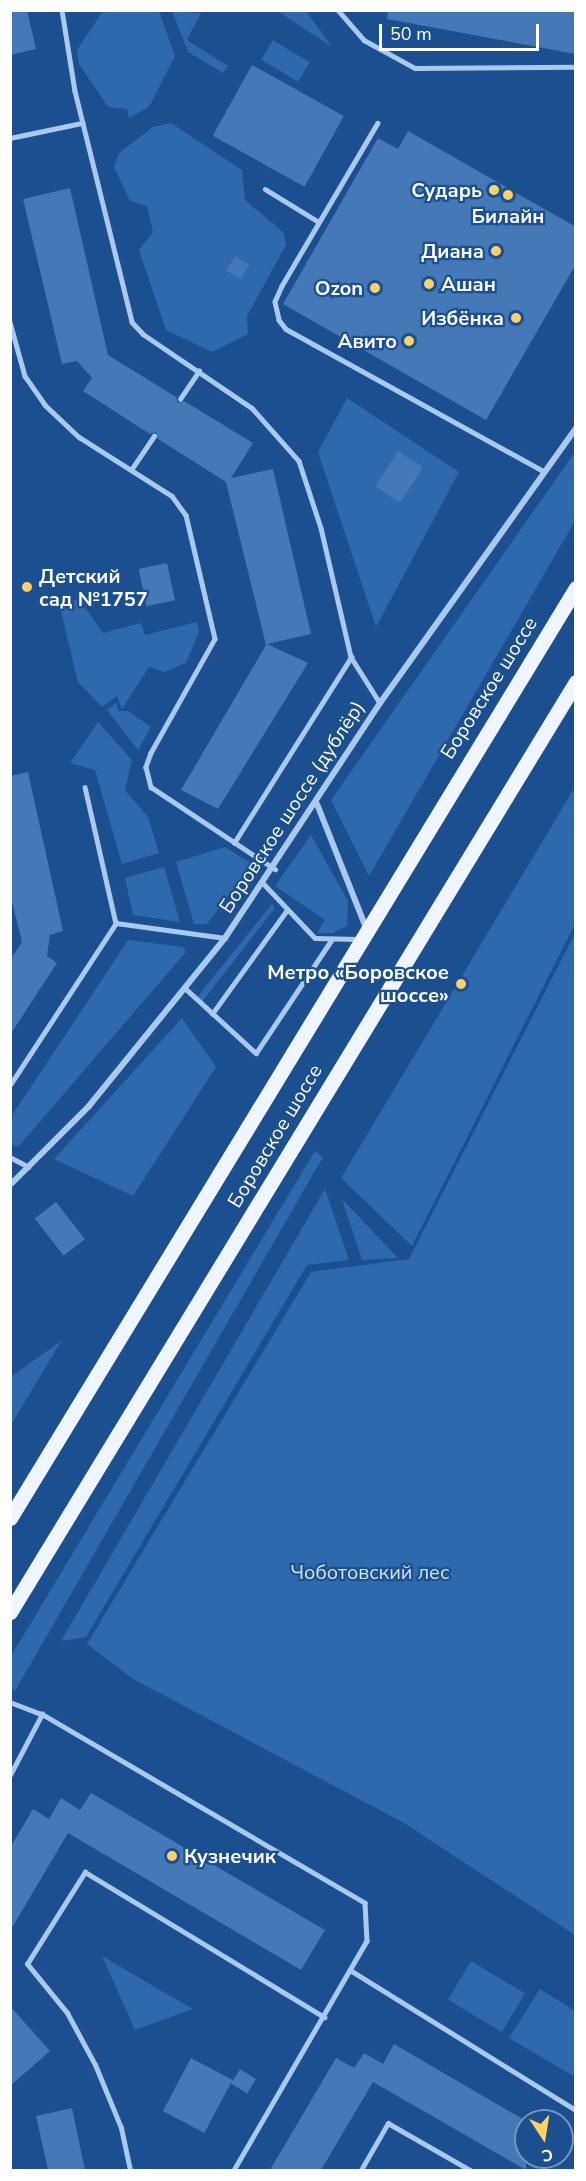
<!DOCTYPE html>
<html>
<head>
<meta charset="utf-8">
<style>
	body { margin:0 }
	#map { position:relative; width:586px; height:2181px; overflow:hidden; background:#1b4f8f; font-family:"Nunito Sans",sans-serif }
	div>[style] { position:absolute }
	.green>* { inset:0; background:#2e69ad; transform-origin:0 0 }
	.building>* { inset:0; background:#4478b7; transform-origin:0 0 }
	.lane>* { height:4.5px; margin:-2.25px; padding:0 2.25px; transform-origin:2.25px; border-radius:2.25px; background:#a9c9ee }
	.street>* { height:6px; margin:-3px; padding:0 3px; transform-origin:3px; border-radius:3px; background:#a9c9ee }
	.primary>* { height:15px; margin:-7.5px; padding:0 7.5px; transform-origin:7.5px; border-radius:7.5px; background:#f0f6ff }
	.dots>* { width:16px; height:16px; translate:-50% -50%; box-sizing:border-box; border:3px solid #1b4f8f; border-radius:50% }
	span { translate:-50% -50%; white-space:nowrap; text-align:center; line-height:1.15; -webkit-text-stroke:4.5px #1b4f8f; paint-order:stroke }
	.poi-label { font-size:20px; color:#fff; font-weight:700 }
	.right { translate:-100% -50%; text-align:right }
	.left { translate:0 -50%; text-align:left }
	.street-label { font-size:20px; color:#fff }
	.park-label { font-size:20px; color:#cfe3fa }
	.frame { position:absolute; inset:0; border:12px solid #fff; pointer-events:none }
	.north { position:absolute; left:514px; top:2109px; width:60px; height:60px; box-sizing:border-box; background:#1b4f8f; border:2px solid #7695bc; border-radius:50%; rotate:168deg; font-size:16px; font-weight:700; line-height:24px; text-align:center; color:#fff }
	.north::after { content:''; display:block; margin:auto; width:21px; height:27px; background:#ffd166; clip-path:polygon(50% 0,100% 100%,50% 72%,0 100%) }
	.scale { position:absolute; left:379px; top:24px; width:160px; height:27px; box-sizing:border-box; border:3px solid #fff; border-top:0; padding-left:8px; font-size:18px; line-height:21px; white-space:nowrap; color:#fff; -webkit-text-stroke:4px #1b4f8f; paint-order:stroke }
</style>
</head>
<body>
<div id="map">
	<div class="green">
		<i style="clip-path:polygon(103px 11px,159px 11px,175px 56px,149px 107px,129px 118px,127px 109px,108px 107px,79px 64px,77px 50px)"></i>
		<i style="clip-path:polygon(172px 11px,201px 13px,187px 40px,228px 66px,223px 73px,188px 52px)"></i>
		<i style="clip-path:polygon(277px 11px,306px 11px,332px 47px)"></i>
		<i style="left:273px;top:40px;width:43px;height:23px;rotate:31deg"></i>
		<i style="clip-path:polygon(171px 123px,242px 170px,245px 200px,284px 233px,286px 245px,247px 316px,248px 334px,212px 352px,166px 330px,139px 250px,153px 232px,147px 206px,130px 201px,114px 167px,119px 153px,153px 127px)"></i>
		<i style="clip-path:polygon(347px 398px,459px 472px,376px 627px,318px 452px)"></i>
		<i style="clip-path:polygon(575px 452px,575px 521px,369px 876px,331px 800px)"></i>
		<i style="clip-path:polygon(79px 599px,103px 633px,141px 623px,145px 635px,197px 622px,199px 632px,186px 663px,164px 672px,149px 667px,122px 709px,117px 696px,102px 707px,78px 682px,59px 603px)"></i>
		<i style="clip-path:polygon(116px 703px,119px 711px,128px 711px,151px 727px,138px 750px,107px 710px)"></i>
		<i style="clip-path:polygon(98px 722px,132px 760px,125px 790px,148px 817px,159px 853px,122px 864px,95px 770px,70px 763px)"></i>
		<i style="clip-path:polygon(575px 787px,575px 924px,412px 1246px,341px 1178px)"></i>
		<i style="clip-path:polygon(311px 835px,348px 901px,347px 926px,333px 933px,317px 933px,325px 920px,275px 886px)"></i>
		<i style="clip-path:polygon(225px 847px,252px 864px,207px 924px,194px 924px,176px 862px)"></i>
		<i style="clip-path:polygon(164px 867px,180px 922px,133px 915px,125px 878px)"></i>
		<i style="clip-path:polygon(272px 904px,275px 908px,202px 1002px,198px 996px)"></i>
		<i style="clip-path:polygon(575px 933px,575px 1935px,404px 1823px,133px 1679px,87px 1644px,311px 1272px,409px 1259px)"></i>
		<i style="clip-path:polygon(128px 940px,183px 947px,186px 952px,18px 1147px,11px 1144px,11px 1117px)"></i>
		<i style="clip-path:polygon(182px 1018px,216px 1067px,133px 1196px,54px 1159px)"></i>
		<i style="clip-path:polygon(315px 1151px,323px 1157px,15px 1691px,11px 1688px,11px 1656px)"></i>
		<i style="clip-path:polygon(325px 1189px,349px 1260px,307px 1265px,86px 1637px,61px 1641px)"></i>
		<i style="clip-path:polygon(342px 1199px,398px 1258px,362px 1260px)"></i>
		<i style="clip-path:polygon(62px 1340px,11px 1425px,11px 1377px)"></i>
		<i style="clip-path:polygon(102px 1956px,148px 1983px,193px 2009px,135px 2030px)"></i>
		<i style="left:471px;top:1961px;width:63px;height:45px;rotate:31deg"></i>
		<i style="clip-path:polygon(540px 1989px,575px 2011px,575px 2077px,509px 2038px)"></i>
	</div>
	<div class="building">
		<i style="clip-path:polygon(10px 10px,27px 10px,36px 49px,10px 55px)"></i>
		<i style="clip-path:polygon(388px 10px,576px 10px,576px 54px,387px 19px)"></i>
		<i style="left:252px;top:65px;width:105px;height:81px;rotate:29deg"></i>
		<i style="clip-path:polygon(408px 131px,576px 227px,576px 264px,486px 420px,283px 304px,378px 138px,398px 149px)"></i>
		<i style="clip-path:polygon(70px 188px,108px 355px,176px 397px,178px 403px,184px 401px,253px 443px,231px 478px,273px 469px,311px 634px,267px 644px,308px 663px,218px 809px,181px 790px,266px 645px,226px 482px,158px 439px,156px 432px,150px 434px,83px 391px,92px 378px,77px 361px,62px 364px,23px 199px)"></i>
		<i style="left:235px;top:256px;width:17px;height:17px;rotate:31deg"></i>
		<i style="left:398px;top:451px;width:30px;height:42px;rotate:33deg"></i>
		<i style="left:167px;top:563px;width:38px;height:29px;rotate:78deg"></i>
		<i style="clip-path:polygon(28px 772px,63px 931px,50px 935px,47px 956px,57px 963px,10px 1035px,10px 960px,22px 942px,10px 894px,10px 776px)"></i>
		<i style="left:56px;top:1202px;width:47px;height:27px;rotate:52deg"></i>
		<i style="clip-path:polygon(91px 1793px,325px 1930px,301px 1970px,68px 1833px,10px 1931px,10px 1848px,33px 1809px,49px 1819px,61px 1798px,80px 1810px)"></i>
		<i style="clip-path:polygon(10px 2006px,50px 2051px,10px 2086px)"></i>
		<i style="clip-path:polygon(394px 2044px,526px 2121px,526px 2170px,373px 2082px,321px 2170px,270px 2170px,336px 2058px,354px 2068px,364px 2053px,383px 2064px)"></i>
		<i style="left:191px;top:2058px;width:47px;height:60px;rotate:28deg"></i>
		<i style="left:240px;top:2069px;width:19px;height:17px;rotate:32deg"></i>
		<i style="clip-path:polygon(72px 2108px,85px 2170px,48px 2170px,36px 2116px)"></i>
	</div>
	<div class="lane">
		<i style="left:62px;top:10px;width:82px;rotate:80.9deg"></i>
		<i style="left:75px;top:91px;width:238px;rotate:76.1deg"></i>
		<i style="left:132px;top:322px;width:16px;rotate:47deg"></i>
		<i style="left:143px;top:334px;width:132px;rotate:34.2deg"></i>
		<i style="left:252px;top:408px;width:71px;rotate:48.4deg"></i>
		<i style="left:299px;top:461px;width:71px;rotate:71.8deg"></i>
		<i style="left:321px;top:528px;width:132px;rotate:76.9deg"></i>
		<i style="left:351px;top:657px;width:54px;rotate:57.8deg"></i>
		<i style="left:338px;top:10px;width:40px;rotate:49deg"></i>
		<i style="left:364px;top:40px;width:58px;rotate:28.8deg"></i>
		<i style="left:415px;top:68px;width:161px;rotate:-0.4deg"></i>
		<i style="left:378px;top:123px;width:189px;rotate:120.5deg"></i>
		<i style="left:282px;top:286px;width:17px;rotate:114deg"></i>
		<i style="left:275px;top:302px;width:18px;rotate:77deg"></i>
		<i style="left:279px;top:320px;width:11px;rotate:52deg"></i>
		<i style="left:286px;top:329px;width:294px;rotate:28.9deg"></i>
		<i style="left:10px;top:138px;width:74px;rotate:-11.8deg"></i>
		<i style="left:265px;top:189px;width:63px;rotate:31.4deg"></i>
		<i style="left:10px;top:322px;width:56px;rotate:74.5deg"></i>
		<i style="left:25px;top:376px;width:35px;rotate:55deg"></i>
		<i style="left:45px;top:405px;width:47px;rotate:43.3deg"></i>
		<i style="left:79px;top:437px;width:110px;rotate:32.4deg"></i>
		<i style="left:172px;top:496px;width:24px;rotate:54deg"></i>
		<i style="left:186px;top:515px;width:127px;rotate:76.8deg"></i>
		<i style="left:215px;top:639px;width:131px;rotate:119.3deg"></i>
		<i style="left:151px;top:753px;width:15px;rotate:110deg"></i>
		<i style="left:146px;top:767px;width:21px;rotate:76deg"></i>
		<i style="left:151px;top:787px;width:149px;rotate:33.5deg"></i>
		<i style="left:180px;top:399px;width:34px;rotate:-56deg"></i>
		<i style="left:131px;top:470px;width:41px;rotate:-55.9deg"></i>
		<i style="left:85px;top:787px;width:139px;rotate:77.2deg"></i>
		<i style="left:116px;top:923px;width:110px;rotate:7.8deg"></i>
		<i style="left:234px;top:843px;width:220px;rotate:-57.8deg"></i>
		<i style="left:264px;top:884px;width:74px;rotate:46.6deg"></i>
		<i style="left:315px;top:938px;width:42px;rotate:1.4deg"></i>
		<i style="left:186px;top:989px;width:95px;rotate:42.4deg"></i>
		<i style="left:256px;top:1053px;width:137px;rotate:-56.3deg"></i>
		<i style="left:212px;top:1014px;width:128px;rotate:-54.2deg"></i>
		<i style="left:10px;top:1085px;width:194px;rotate:-56.8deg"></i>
		<i style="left:10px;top:1157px;width:21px;rotate:28deg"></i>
		<i style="left:10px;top:1702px;width:34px;rotate:21deg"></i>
		<i style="left:42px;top:1714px;width:374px;rotate:30.3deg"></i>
		<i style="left:365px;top:1903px;width:38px;rotate:87deg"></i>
		<i style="left:367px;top:1941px;width:265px;rotate:120.1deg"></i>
		<i style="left:10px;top:1775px;width:69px;rotate:-62.3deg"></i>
		<i style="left:350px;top:1970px;width:266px;rotate:31.8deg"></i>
		<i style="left:130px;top:2170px;width:43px;rotate:-102.1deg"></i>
		<i style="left:121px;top:2128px;width:68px;rotate:-112.4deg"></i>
		<i style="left:95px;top:2065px;width:59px;rotate:-118.3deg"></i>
		<i style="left:67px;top:2013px;width:63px;rotate:-129.2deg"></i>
		<i style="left:27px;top:1964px;width:109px;rotate:-57.8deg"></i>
		<i style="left:85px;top:1872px;width:280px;rotate:31.2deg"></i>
		<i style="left:361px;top:2170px;width:54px;rotate:-60.1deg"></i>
		<i style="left:388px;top:2123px;width:95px;rotate:29.8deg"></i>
	</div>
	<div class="street">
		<i style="left:317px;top:804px;width:133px;rotate:68.4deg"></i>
		<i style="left:10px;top:1185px;width:112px;rotate:-45deg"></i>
		<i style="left:89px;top:1106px;width:216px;rotate:-51deg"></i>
		<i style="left:225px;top:938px;width:282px;rotate:-56.6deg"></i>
		<i style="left:380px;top:703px;width:338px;rotate:-54.5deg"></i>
	</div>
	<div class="primary">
		<i style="left:10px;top:1518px;width:1089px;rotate:-58.68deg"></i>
		<i style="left:10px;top:1612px;width:1089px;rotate:-58.68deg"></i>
	</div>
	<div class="dots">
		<i style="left:494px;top:190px;background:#ffd166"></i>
		<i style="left:508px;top:195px;background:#ffd166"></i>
		<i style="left:496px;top:251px;background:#ffd166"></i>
		<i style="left:429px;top:284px;background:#ffd166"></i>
		<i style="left:375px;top:288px;background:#ffd166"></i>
		<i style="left:516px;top:318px;background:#ffd166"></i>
		<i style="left:409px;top:341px;background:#ffd166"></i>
		<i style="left:27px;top:587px;background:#ffd166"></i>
		<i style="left:461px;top:984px;background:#ffd166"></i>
		<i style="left:172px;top:1856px;background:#ffd166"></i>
	</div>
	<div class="poi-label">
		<span class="right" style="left:482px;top:190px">Сударь</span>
		<span style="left:508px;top:216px">Билайн</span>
		<span class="right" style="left:484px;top:251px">Диана</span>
		<span class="left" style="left:441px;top:284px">Ашан</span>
		<span class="right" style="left:363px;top:288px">Ozon</span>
		<span class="right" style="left:504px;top:318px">Избёнка</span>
		<span class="right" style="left:397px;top:341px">Авито</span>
		<span class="left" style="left:39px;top:588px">Детский<br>сад №1757</span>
		<span class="right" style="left:449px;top:984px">Метро «Боровское<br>шоссе»</span>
		<span class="left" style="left:184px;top:1856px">Кузнечик</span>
	</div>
	<div class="street-label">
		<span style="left:489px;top:688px;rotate:-58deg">Боровское шоссе</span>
		<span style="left:292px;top:807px;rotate:-57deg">Боровское шоссе (дублёр)</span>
		<span style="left:275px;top:1136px;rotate:-59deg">Боровское шоссе</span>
	</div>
	<div class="park-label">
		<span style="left:370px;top:1572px">Чоботовский лес</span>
	</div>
	<div class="frame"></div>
	<div class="north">С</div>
	<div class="scale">50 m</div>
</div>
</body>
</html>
